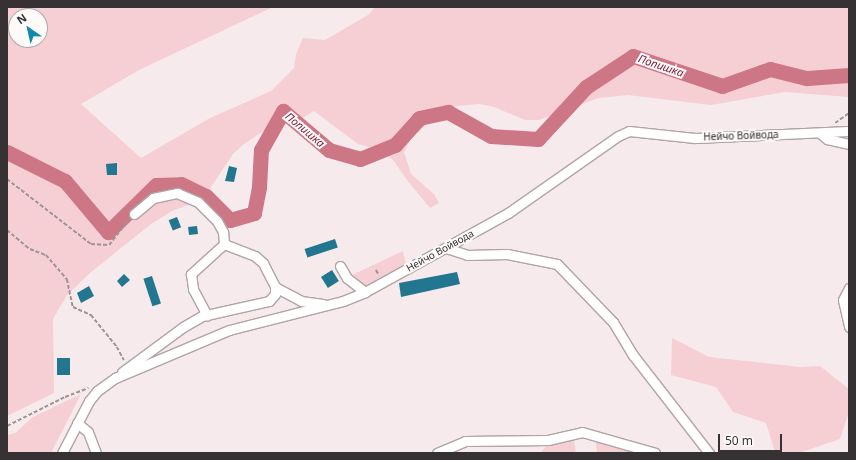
<!DOCTYPE html>
<html>
<head>
<meta charset="utf-8">
<style>
	body { margin:0 }
	#map { position:relative; width:856px; height:460px; overflow:hidden; background:#f7eaec; font-family:"Noto Sans",sans-serif }
	div>[style] { position:absolute }
	.green>* { inset:0; background:#f5cfd4 }
	.river>* { height:15px; margin:-7.5px; padding:0 7.5px; transform-origin:7.5px; border-radius:7.5px; background:#cd7786 }
	.building>* { inset:0; background:#227690; transform-origin:0 0 }
	.path>* { height:1.5px; margin-top:-0.75px; transform-origin:0; background:repeating-linear-gradient(90deg,#9d9496 0 4px,transparent 0 6px) }
	.roads { filter:drop-shadow(1px 0 #b0a4a5) drop-shadow(-1px 0 #b0a4a5) drop-shadow(0 1px #b0a4a5) drop-shadow(0 -1px #b0a4a5) }
	.minor>* { height:9px; margin:-4.5px; padding:0 4.5px; transform-origin:4.5px; border-radius:4.5px; background:#fff }
	span { translate:-50% -50%; white-space:nowrap; text-align:center; line-height:1.15; -webkit-text-stroke:4px #fffafa; paint-order:stroke }
	.street-label { font-size:10px; color:#363132 }
	.water-label { font-size:11px; color:#811937; font-style:italic }
	.frame { position:absolute; inset:0; border:8px solid #363132; pointer-events:none }
	.north { position:absolute; left:8px; top:8px; width:40px; height:40px; box-sizing:border-box; background:#fffafa; border:1px solid #afaaaa; border-radius:50%; rotate:326deg; font-size:11px; font-weight:700; line-height:16px; text-align:center; color:#363132 }
	.north::after { content:''; display:block; margin:auto; width:14px; height:18px; background:#0d8aac; clip-path:polygon(50% 0,100% 100%,50% 72%,0 100%) }
	.scale { position:absolute; left:718px; top:434px; width:64px; height:18px; box-sizing:border-box; border:2px solid #363132; border-top:0; padding-left:5px; font-size:12px; line-height:14px; white-space:nowrap; color:#363132; -webkit-text-stroke:3px #fffafa; paint-order:stroke }
</style>
</head>
<body>
<div id="map">
	<div class="green">
		<i style="clip-path:polygon(evenodd,7px 7px,273px 7px,139px 70px,81px 104px,141px 158px,210px 118px,271px 91px,294px 68px,296px 54px,303px 38px,325px 40px,368px 15px,375px 7px,849px 7px,849px 97px,785px 92px,711px 105px,628px 95px,599px 98px,539px 120px,525px 120px,494px 107px,479px 104px,447px 107px,411px 138px,404px 152px,411px 174px,434px 194px,439px 203px,430px 208px,407px 180px,394px 161px,383px 151px,358px 144px,314px 111px,297px 121px,262px 132px,244px 144px,233px 154px,207px 193px,193px 203px,172px 211px,151px 224px,90px 273px,67px 295px,53px 319px,54px 393px,7px 416px,7px 7px,16px 16px,40px 16px,40px 40px,16px 40px,16px 16px)"></i>
		<i style="clip-path:polygon(403px 251px,406px 265px,365px 287px,350px 276px)"></i>
		<i style="clip-path:polygon(672px 338px,709px 357px,800px 367px,820px 366px,849px 389px,849px 412px,840px 439px,799px 453px,775px 452px,766px 423px,733px 412px,716px 387px,671px 375px)"></i>
		<i style="clip-path:polygon(81px 394px,51px 453px,7px 453px,7px 435px,15px 433px,33px 417px)"></i>
		<i style="clip-path:polygon(573px 435px,576px 453px,581px 453px,541px 453px,549px 441px)"></i>
		<i style="clip-path:polygon(595px 435px,654px 453px,597px 453px)"></i>
	</div>
	<div class="river">
		<i style="left:7px;top:152px;width:65px;rotate:26.6deg"></i>
		<i style="left:65px;top:181px;width:67px;rotate:49.9deg"></i>
		<i style="left:108px;top:232px;width:67px;rotate:-44.4deg"></i>
		<i style="left:156px;top:185px;width:25px;rotate:-2deg"></i>
		<i style="left:181px;top:184px;width:28px;rotate:26deg"></i>
		<i style="left:206px;top:196px;width:34px;rotate:45deg"></i>
		<i style="left:230px;top:220px;width:25px;rotate:-16deg"></i>
		<i style="left:254px;top:213px;width:26px;rotate:-79deg"></i>
		<i style="left:259px;top:187px;width:37px;rotate:-87deg"></i>
		<i style="left:261px;top:150px;width:45px;rotate:-60.6deg"></i>
		<i style="left:283px;top:111px;width:60px;rotate:40.3deg"></i>
		<i style="left:329px;top:150px;width:32px;rotate:16deg"></i>
		<i style="left:360px;top:159px;width:38px;rotate:-22deg"></i>
		<i style="left:395px;top:145px;width:36px;rotate:-48deg"></i>
		<i style="left:419px;top:118px;width:30px;rotate:-12deg"></i>
		<i style="left:448px;top:112px;width:49px;rotate:29.2deg"></i>
		<i style="left:491px;top:136px;width:47px;rotate:3.7deg"></i>
		<i style="left:538px;top:139px;width:71px;rotate:-47.3deg"></i>
		<i style="left:586px;top:87px;width:56px;rotate:-33.4deg"></i>
		<i style="left:633px;top:56px;width:94px;rotate:18.6deg"></i>
		<i style="left:722px;top:86px;width:51px;rotate:-19.5deg"></i>
		<i style="left:770px;top:69px;width:38px;rotate:14deg"></i>
		<i style="left:807px;top:78px;width:42px;rotate:-4.1deg"></i>
	</div>
	<div class="building">
		<i style="clip-path:polygon(117px 163px,117px 175px,107px 175px,106px 164px)"></i>
		<i style="clip-path:polygon(229px 166px,237px 168px,234px 182px,225px 181px)"></i>
		<i style="left:177px;top:217px;width:11px;height:9px;rotate:68deg"></i>
		<i style="left:197px;top:226px;width:8px;height:9px;rotate:83deg"></i>
		<i style="left:335px;top:239px;width:9px;height:32px;rotate:72deg"></i>
		<i style="left:332px;top:270px;width:13px;height:13px;rotate:58deg"></i>
		<i style="clip-path:polygon(457px 272px,460px 284px,401px 297px,399px 283px)"></i>
		<i style="clip-path:polygon(124px 274px,130px 280px,122px 287px,117px 281px)"></i>
		<i style="left:152px;top:276px;width:29px;height:9px;rotate:72deg"></i>
		<i style="clip-path:polygon(89px 286px,94px 296px,81px 303px,77px 293px)"></i>
		<i style="left:57px;top:358px;width:13px;height:17px"></i>
	</div>
	<div class="path">
		<i style="left:835px;top:123px;width:17px;rotate:-36deg"></i>
		<i style="left:7px;top:179px;width:106px;rotate:37.7deg"></i>
		<i style="left:91px;top:244px;width:18px;rotate:3deg"></i>
		<i style="left:109px;top:245px;width:31px;rotate:-52deg"></i>
		<i style="left:7px;top:230px;width:30px;rotate:40deg"></i>
		<i style="left:30px;top:249px;width:17px;rotate:21deg"></i>
		<i style="left:46px;top:255px;width:32px;rotate:49deg"></i>
		<i style="left:67px;top:279px;width:29px;rotate:78deg"></i>
		<i style="left:73px;top:307px;width:20px;rotate:24deg"></i>
		<i style="left:91px;top:315px;width:41px;rotate:50.9deg"></i>
		<i style="left:117px;top:347px;width:15px;rotate:62deg"></i>
		<i style="left:376px;top:270px;width:6px;rotate:59deg"></i>
		<i style="left:7px;top:426px;width:65px;rotate:-26.6deg"></i>
		<i style="left:65px;top:397px;width:25px;rotate:-21deg"></i>
	</div>
	<div class="roads">
		<div class="minor">
			<i style="left:821px;top:134px;width:8px;rotate:40deg"></i>
			<i style="left:827px;top:139px;width:23px;rotate:13deg"></i>
			<i style="left:134px;top:214px;width:25px;rotate:-40deg"></i>
			<i style="left:153px;top:198px;width:25px;rotate:-12deg"></i>
			<i style="left:177px;top:193px;width:23px;rotate:23deg"></i>
			<i style="left:198px;top:202px;width:27px;rotate:45deg"></i>
			<i style="left:217px;top:221px;width:13px;rotate:61deg"></i>
			<i style="left:223px;top:232px;width:12px;rotate:85deg"></i>
			<i style="left:224px;top:244px;width:45px;rotate:137.7deg"></i>
			<i style="left:191px;top:274px;width:15px;rotate:82deg"></i>
			<i style="left:193px;top:289px;width:30px;rotate:62deg"></i>
			<i style="left:224px;top:244px;width:33px;rotate:21deg"></i>
			<i style="left:255px;top:256px;width:11px;rotate:41deg"></i>
			<i style="left:263px;top:263px;width:27px;rotate:63deg"></i>
			<i style="left:275px;top:287px;width:30px;rotate:28deg"></i>
			<i style="left:301px;top:301px;width:22px;rotate:8deg"></i>
			<i style="left:446px;top:248px;width:22px;rotate:18deg"></i>
			<i style="left:467px;top:255px;width:40px;rotate:-1.4deg"></i>
			<i style="left:507px;top:254px;width:51px;rotate:11.3deg"></i>
			<i style="left:557px;top:264px;width:81px;rotate:46deg"></i>
			<i style="left:613px;top:322px;width:39px;rotate:59deg"></i>
			<i style="left:633px;top:355px;width:124px;rotate:52.2deg"></i>
			<i style="left:340px;top:266px;width:14px;rotate:60deg"></i>
			<i style="left:347px;top:278px;width:23px;rotate:38deg"></i>
			<i style="left:849px;top:288px;width:13px;rotate:117deg"></i>
			<i style="left:843px;top:300px;width:28px;rotate:77deg"></i>
			<i style="left:122px;top:372px;width:76px;rotate:-36.4deg"></i>
			<i style="left:183px;top:327px;width:22px;rotate:-30deg"></i>
			<i style="left:202px;top:316px;width:69px;rotate:-12.6deg"></i>
			<i style="left:269px;top:301px;width:9px;rotate:-49deg"></i>
			<i style="left:275px;top:294px;width:7px;rotate:-90deg"></i>
			<i style="left:77px;top:423px;width:14px;rotate:39deg"></i>
			<i style="left:88px;top:432px;width:22px;rotate:69deg"></i>
			<i style="left:62px;top:453px;width:59px;rotate:-62.6deg"></i>
			<i style="left:89px;top:401px;width:13px;rotate:-51deg"></i>
			<i style="left:97px;top:391px;width:22px;rotate:-36deg"></i>
			<i style="left:115px;top:378px;width:124px;rotate:-22.8deg"></i>
			<i style="left:229px;top:330px;width:118px;rotate:-14.3deg"></i>
			<i style="left:343px;top:301px;width:24px;rotate:-22deg"></i>
			<i style="left:365px;top:292px;width:163px;rotate:-28.9deg"></i>
			<i style="left:508px;top:213px;width:134px;rotate:-35deg"></i>
			<i style="left:618px;top:136px;width:12px;rotate:-24deg"></i>
			<i style="left:629px;top:131px;width:66px;rotate:6.1deg"></i>
			<i style="left:695px;top:138px;width:154px;rotate:-2.6deg"></i>
			<i style="left:437px;top:453px;width:30px;rotate:-23deg"></i>
			<i style="left:465px;top:441px;width:83px;rotate:-0.7deg"></i>
			<i style="left:548px;top:440px;width:35px;rotate:-13deg"></i>
			<i style="left:582px;top:432px;width:76px;rotate:16deg"></i>
		</div>
	</div>
	<div class="street-label">
		<span style="left:741px;top:136px;rotate:-2deg">Нейчо Войвода</span>
		<span style="left:440px;top:251px;rotate:-29deg">Нейчо Войвода</span>
	</div>
	<div class="water-label">
		<span style="left:661px;top:66px;rotate:19deg">Попишка</span>
		<span style="left:305px;top:130px;rotate:40deg">Попишка</span>
	</div>
	<div class="frame"></div>
	<div class="north">N</div>
	<div class="scale">50 m</div>
</div>
</body>
</html>
